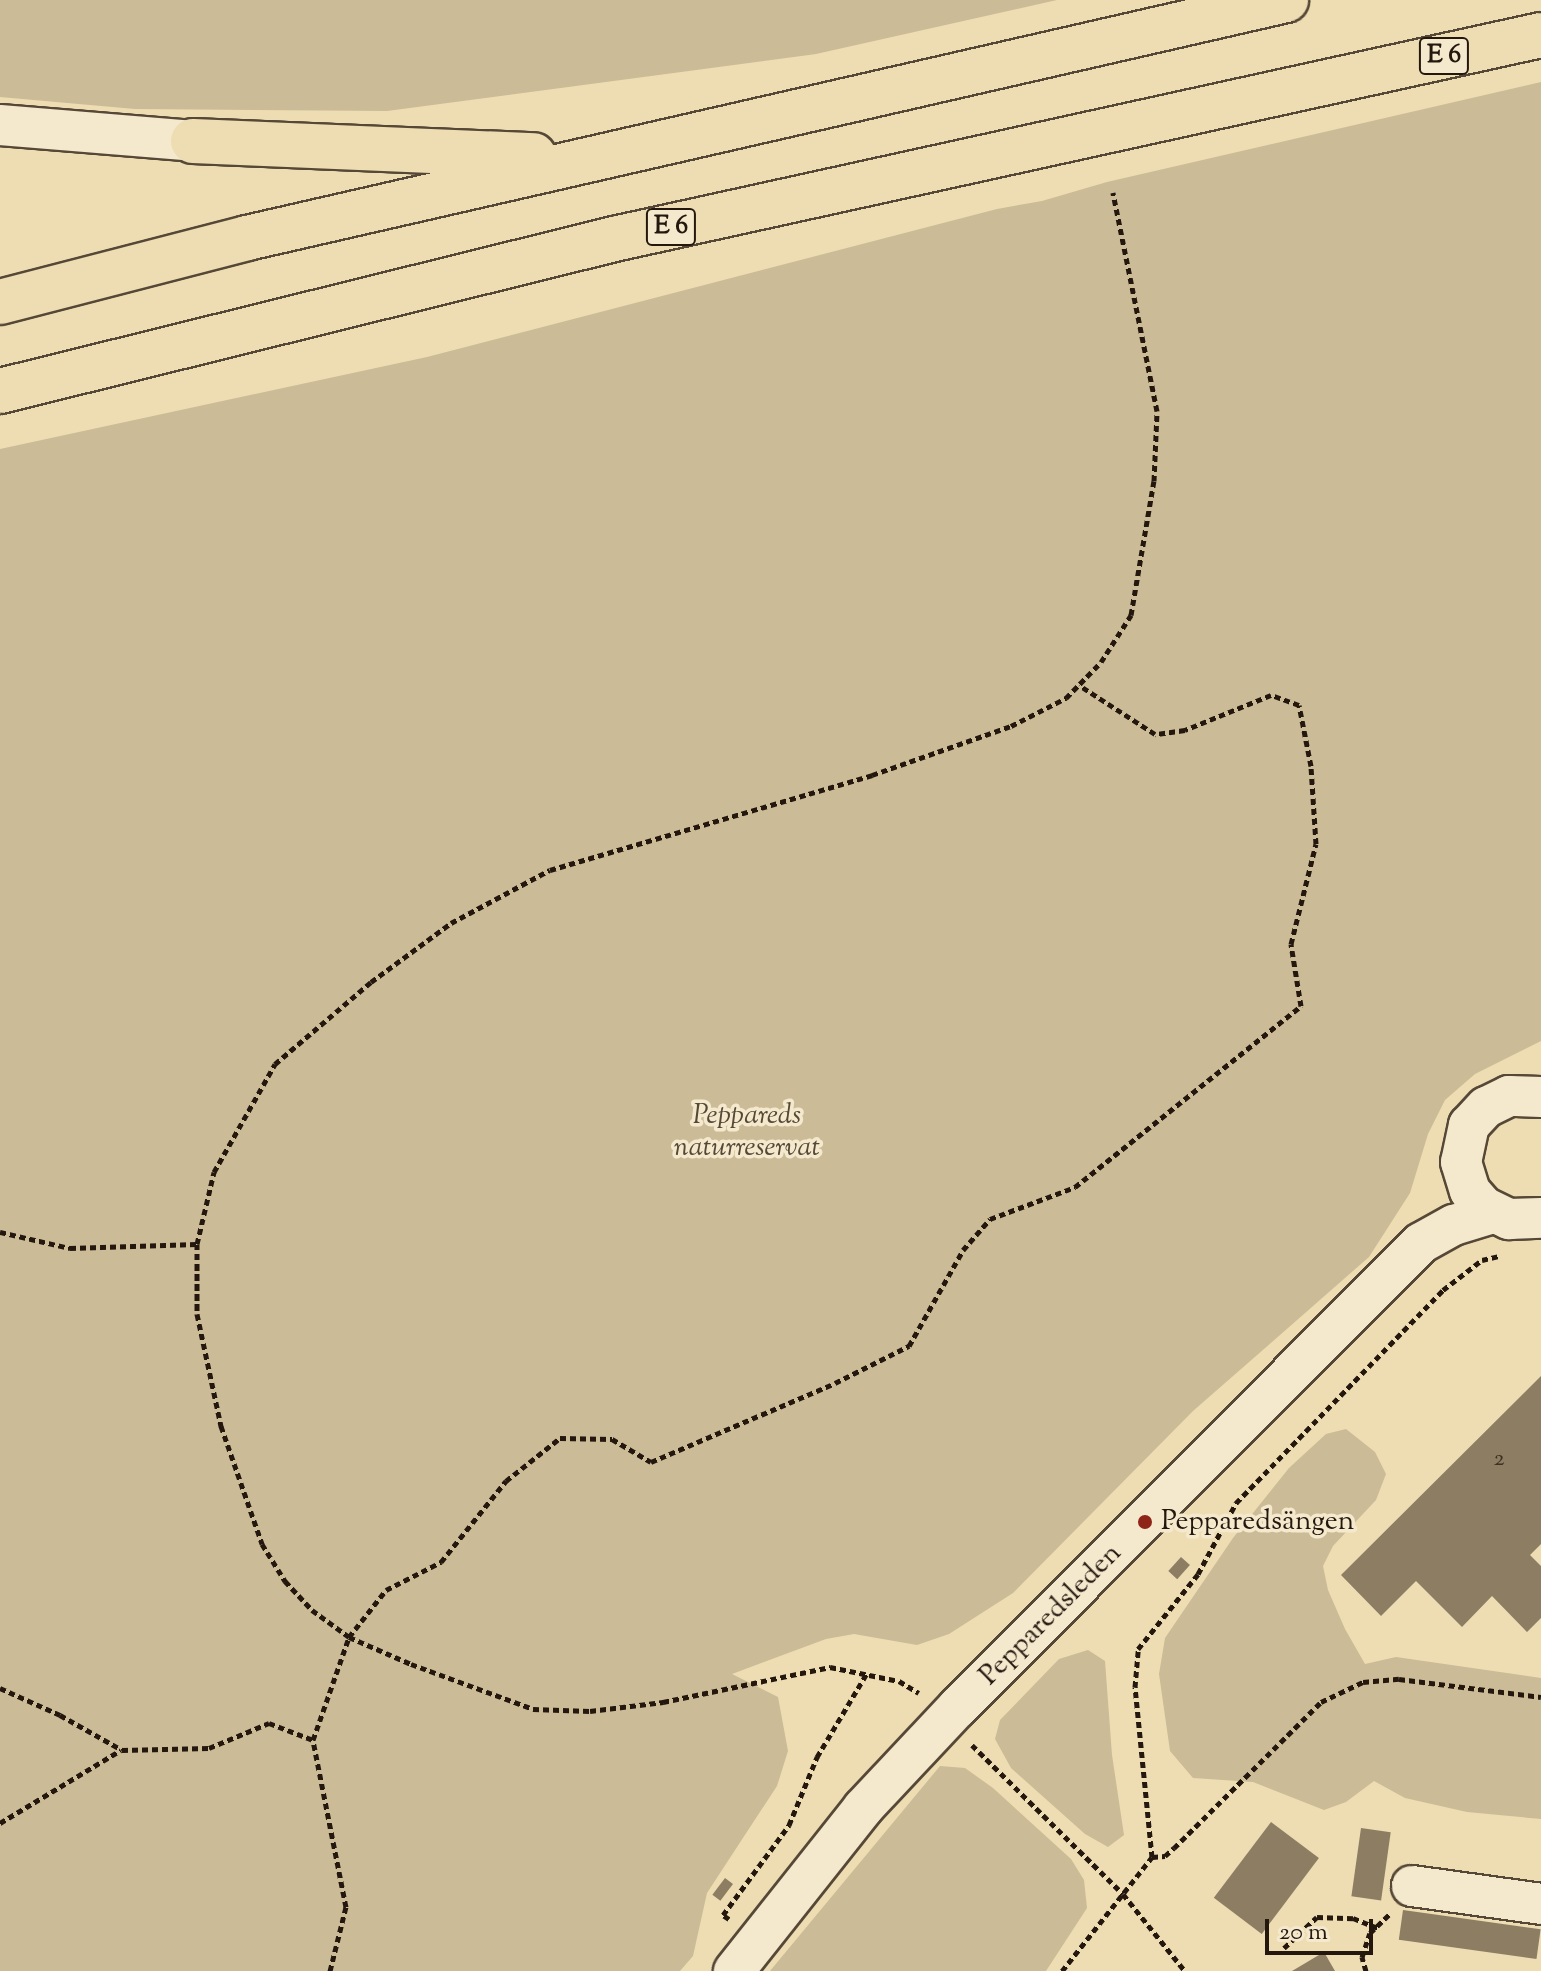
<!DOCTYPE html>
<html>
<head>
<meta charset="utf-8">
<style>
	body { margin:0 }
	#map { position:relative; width:1541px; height:1971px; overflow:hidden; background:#eeddb2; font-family:"Sorts Mill Goudy",serif }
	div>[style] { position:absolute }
	.green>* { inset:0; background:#cbbb96 }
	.building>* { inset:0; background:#8d7e63; transform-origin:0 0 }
	.path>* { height:5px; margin-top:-2.5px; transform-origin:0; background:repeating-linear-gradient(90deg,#23170e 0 6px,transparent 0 10px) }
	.roads { filter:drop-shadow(2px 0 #564837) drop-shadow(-2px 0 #564837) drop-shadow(0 2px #564837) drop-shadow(0 -2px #564837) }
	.minor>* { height:40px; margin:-20px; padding:0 20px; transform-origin:20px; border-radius:20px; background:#f4e9cd }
	.highway>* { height:44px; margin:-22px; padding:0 22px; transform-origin:22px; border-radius:22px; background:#eeddb2 }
	.dots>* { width:22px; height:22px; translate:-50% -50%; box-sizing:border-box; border:4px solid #f4e9cd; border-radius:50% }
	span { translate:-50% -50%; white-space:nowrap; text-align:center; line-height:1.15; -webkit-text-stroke:7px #f4e9cd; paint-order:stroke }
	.number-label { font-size:24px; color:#3e3123 }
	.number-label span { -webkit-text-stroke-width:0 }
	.shield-label span { padding:2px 6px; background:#f4e9cd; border:2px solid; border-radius:6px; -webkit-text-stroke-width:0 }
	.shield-label { font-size:26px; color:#23170e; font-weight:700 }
	.park-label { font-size:28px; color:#554837; font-style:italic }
	.poi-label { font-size:28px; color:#23170e }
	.left { translate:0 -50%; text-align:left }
	.street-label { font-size:28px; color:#23170e }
	.scale { position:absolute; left:1265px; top:1919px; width:108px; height:36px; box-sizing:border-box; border:4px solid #23170e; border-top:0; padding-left:10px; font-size:24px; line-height:28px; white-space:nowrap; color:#23170e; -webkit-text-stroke:6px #f4e9cd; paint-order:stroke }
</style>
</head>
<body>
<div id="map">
	<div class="green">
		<i style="clip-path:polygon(0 0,1057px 0,816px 54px,387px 111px,135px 109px,0 97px)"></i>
		<i style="clip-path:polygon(1541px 82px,1541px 1041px,1475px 1074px,1445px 1100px,1428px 1134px,1410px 1193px,1369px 1257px,1193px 1411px,1013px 1593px,949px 1634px,917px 1645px,854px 1634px,826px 1639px,732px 1674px,778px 1697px,788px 1751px,777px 1786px,707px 1893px,693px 1956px,680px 1971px,0 1971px,0 449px,427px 357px,997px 209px,1042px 201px,1107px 182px)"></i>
		<i style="clip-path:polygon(1346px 1429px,1375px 1452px,1386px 1474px,1376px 1500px,1333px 1546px,1323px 1566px,1328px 1590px,1345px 1629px,1365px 1664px,1396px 1657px,1541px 1678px,1541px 1819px,1467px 1812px,1405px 1798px,1374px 1781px,1346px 1802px,1324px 1810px,1253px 1782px,1193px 1778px,1170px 1751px,1159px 1674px,1165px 1638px,1233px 1538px,1289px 1468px,1326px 1434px)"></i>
		<i style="clip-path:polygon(1088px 1650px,1105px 1661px,1112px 1755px,1124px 1835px,1108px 1847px,1085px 1834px,1011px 1768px,995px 1739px,1000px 1720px,1059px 1659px)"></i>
		<i style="clip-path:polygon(940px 1766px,965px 1768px,993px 1788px,1071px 1859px,1084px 1880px,1087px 1908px,1046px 1971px,770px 1971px)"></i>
	</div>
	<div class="building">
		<i style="clip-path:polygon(1541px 1376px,1541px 1544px,1530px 1555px,1541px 1566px,1541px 1618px,1527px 1632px,1492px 1596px,1462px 1627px,1416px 1581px,1381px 1616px,1341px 1575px)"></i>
		<i style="left:1181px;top:1557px;width:12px;height:19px;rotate:42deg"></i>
		<i style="left:1271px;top:1822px;width:60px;height:95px;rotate:37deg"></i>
		<i style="left:1361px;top:1828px;width:30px;height:69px;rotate:8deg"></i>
		<i style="left:725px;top:1878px;width:10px;height:21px;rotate:37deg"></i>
		<i style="left:1403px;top:1910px;width:139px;height:30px;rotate:8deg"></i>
		<i style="clip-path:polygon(1324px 1952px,1335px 1971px,1292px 1971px)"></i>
	</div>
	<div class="path">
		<i style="left:0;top:1232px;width:72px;rotate:12.9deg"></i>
		<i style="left:70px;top:1248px;width:127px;rotate:-1.8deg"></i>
		<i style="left:197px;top:1244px;width:74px;rotate:-76.7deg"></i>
		<i style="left:214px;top:1172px;width:124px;rotate:-60.5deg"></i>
		<i style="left:275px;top:1064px;width:126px;rotate:-40.5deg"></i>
		<i style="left:371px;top:982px;width:99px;rotate:-36.4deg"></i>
		<i style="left:451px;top:923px;width:112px;rotate:-28.2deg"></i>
		<i style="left:550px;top:870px;width:336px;rotate:-16.4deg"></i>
		<i style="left:872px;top:775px;width:147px;rotate:-19.4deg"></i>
		<i style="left:1011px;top:726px;width:62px;rotate:-27deg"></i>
		<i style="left:1066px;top:698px;width:50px;rotate:-45.8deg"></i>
		<i style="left:1101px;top:662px;width:56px;rotate:-57.4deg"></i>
		<i style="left:1131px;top:615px;width:136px;rotate:-80.3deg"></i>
		<i style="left:1154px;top:481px;width:70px;rotate:-87.5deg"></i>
		<i style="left:1157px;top:411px;width:223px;rotate:-101.4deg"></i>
		<i style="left:197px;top:1244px;width:70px;rotate:90deg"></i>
		<i style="left:197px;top:1314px;width:115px;rotate:77.9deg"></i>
		<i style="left:221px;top:1426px;width:125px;rotate:70.8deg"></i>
		<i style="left:262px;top:1544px;width:44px;rotate:58.1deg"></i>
		<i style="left:285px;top:1581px;width:40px;rotate:47deg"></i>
		<i style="left:312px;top:1610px;width:46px;rotate:36.1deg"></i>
		<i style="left:349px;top:1637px;width:68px;rotate:23.5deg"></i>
		<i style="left:411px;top:1664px;width:130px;rotate:20.2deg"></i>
		<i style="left:533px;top:1709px;width:57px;rotate:2deg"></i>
		<i style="left:590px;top:1711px;width:74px;rotate:-7deg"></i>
		<i style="left:663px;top:1702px;width:171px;rotate:-11.8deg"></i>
		<i style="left:830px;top:1667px;width:70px;rotate:11.5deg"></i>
		<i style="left:899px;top:1681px;width:23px;rotate:31deg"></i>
		<i style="left:0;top:1688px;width:66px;rotate:24.2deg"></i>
		<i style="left:60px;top:1715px;width:71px;rotate:29.4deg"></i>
		<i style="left:122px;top:1750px;width:87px;rotate:-1.3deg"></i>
		<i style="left:209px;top:1748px;width:65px;rotate:-22.6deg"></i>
		<i style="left:269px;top:1723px;width:47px;rotate:21.1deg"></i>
		<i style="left:972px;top:1745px;width:212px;rotate:44.6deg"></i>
		<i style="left:1123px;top:1894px;width:99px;rotate:51.2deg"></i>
		<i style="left:0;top:1823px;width:141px;rotate:-31.1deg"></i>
		<i style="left:1152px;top:1857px;width:13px;rotate:-4deg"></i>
		<i style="left:1165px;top:1856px;width:12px;rotate:-42deg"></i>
		<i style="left:1174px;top:1848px;width:207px;rotate:-44.8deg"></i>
		<i style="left:1321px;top:1702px;width:47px;rotate:-25.5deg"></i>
		<i style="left:1363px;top:1682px;width:36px;rotate:-5deg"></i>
		<i style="left:1399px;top:1679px;width:143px;rotate:7.2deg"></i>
		<i style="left:729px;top:1919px;width:7px;rotate:-146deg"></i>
		<i style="left:723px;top:1915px;width:112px;rotate:-53.7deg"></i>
		<i style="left:789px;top:1825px;width:74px;rotate:-67.6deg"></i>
		<i style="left:817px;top:1757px;width:98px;rotate:-59.2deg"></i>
		<i style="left:1284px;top:1948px;width:45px;rotate:-43.2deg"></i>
		<i style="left:1317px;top:1917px;width:36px;rotate:2deg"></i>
		<i style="left:1353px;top:1918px;width:27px;rotate:22deg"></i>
		<i style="left:330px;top:1971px;width:66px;rotate:-76deg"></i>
		<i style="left:346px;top:1907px;width:170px;rotate:-101.2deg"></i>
		<i style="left:313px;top:1740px;width:109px;rotate:-70.7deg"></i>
		<i style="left:349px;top:1637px;width:60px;rotate:-51.8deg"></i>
		<i style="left:386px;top:1590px;width:62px;rotate:-27deg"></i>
		<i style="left:441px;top:1562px;width:104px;rotate:-51.3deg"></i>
		<i style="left:506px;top:1481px;width:69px;rotate:-38.5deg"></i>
		<i style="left:560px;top:1438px;width:52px;rotate:1.1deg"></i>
		<i style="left:612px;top:1439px;width:45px;rotate:30.5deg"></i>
		<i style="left:651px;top:1462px;width:200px;rotate:-23.2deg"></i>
		<i style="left:835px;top:1383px;width:83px;rotate:-26.6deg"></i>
		<i style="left:909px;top:1346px;width:110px;rotate:-60.6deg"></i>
		<i style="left:963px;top:1250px;width:41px;rotate:-48.9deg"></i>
		<i style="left:990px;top:1219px;width:91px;rotate:-20.6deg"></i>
		<i style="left:1075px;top:1187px;width:290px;rotate:-38.7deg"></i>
		<i style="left:1301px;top:1006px;width:63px;rotate:-99.2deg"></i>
		<i style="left:1291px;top:944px;width:103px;rotate:-76deg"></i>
		<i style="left:1316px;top:844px;width:78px;rotate:-93.7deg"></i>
		<i style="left:1311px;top:766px;width:62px;rotate:-101.1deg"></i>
		<i style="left:1299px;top:705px;width:30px;rotate:-160deg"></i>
		<i style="left:1271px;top:695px;width:93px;rotate:157.9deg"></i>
		<i style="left:1185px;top:730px;width:30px;rotate:172deg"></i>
		<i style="left:1155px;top:734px;width:90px;rotate:-147.2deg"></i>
		<i style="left:1062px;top:1971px;width:145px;rotate:-51.7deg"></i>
		<i style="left:1152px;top:1857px;width:171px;rotate:-95.7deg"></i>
		<i style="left:1135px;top:1687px;width:38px;rotate:-85deg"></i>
		<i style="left:1138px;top:1649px;width:96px;rotate:-51.3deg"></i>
		<i style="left:1198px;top:1574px;width:81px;rotate:-61.8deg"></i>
		<i style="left:1236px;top:1503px;width:297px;rotate:-45.8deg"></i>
		<i style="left:1443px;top:1290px;width:49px;rotate:-37.6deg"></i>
		<i style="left:1482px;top:1260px;width:17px;rotate:-13deg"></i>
		<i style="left:1366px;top:1971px;width:15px;rotate:-106deg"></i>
		<i style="left:1362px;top:1957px;width:25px;rotate:-72deg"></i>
		<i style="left:1370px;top:1933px;width:28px;rotate:-44deg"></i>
	</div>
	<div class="roads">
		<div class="minor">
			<i style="left:0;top:125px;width:194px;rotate:4.7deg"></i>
			<i style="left:1541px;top:1097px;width:32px;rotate:-178deg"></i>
			<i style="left:1509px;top:1096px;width:25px;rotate:154deg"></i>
			<i style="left:1486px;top:1107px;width:25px;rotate:133deg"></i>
			<i style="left:1469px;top:1125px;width:38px;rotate:102deg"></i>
			<i style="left:1461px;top:1162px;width:30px;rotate:73deg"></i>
			<i style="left:1470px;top:1191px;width:21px;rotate:49deg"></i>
			<i style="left:1484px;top:1207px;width:28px;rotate:26deg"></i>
			<i style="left:1509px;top:1219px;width:32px;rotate:-2deg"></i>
			<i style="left:1412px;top:1886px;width:130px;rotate:7.9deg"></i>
			<i style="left:734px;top:1971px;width:208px;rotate:-51.6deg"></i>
			<i style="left:863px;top:1808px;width:139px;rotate:-46.8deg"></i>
			<i style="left:958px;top:1707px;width:655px;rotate:-45.06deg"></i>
			<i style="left:1421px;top:1243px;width:38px;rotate:-29deg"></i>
			<i style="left:1454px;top:1225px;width:41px;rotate:-17.1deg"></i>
		</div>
		<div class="highway">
			<i style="left:193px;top:141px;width:341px;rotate:2.4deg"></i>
			<i style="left:0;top:302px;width:255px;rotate:-14.5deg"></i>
			<i style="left:247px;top:238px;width:1066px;rotate:-12.9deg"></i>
			<i style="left:0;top:391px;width:633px;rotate:-13.9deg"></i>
			<i style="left:614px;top:239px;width:949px;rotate:-12.41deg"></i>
		</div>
	</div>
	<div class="dots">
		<i style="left:1145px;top:1522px;background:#8f2418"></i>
	</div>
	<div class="number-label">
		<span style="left:1499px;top:1460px">2</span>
	</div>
	<div class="shield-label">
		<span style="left:1444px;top:56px">E 6</span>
		<span style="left:671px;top:227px">E 6</span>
	</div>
	<div class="park-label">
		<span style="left:747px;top:1132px">Peppareds<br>naturreservat</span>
	</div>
	<div class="poi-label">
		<span class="left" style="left:1161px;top:1522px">Pepparedsängen</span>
	</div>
	<div class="street-label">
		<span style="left:1051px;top:1615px;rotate:-45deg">Pepparedsleden</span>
	</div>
	<div class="scale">20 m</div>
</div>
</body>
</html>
